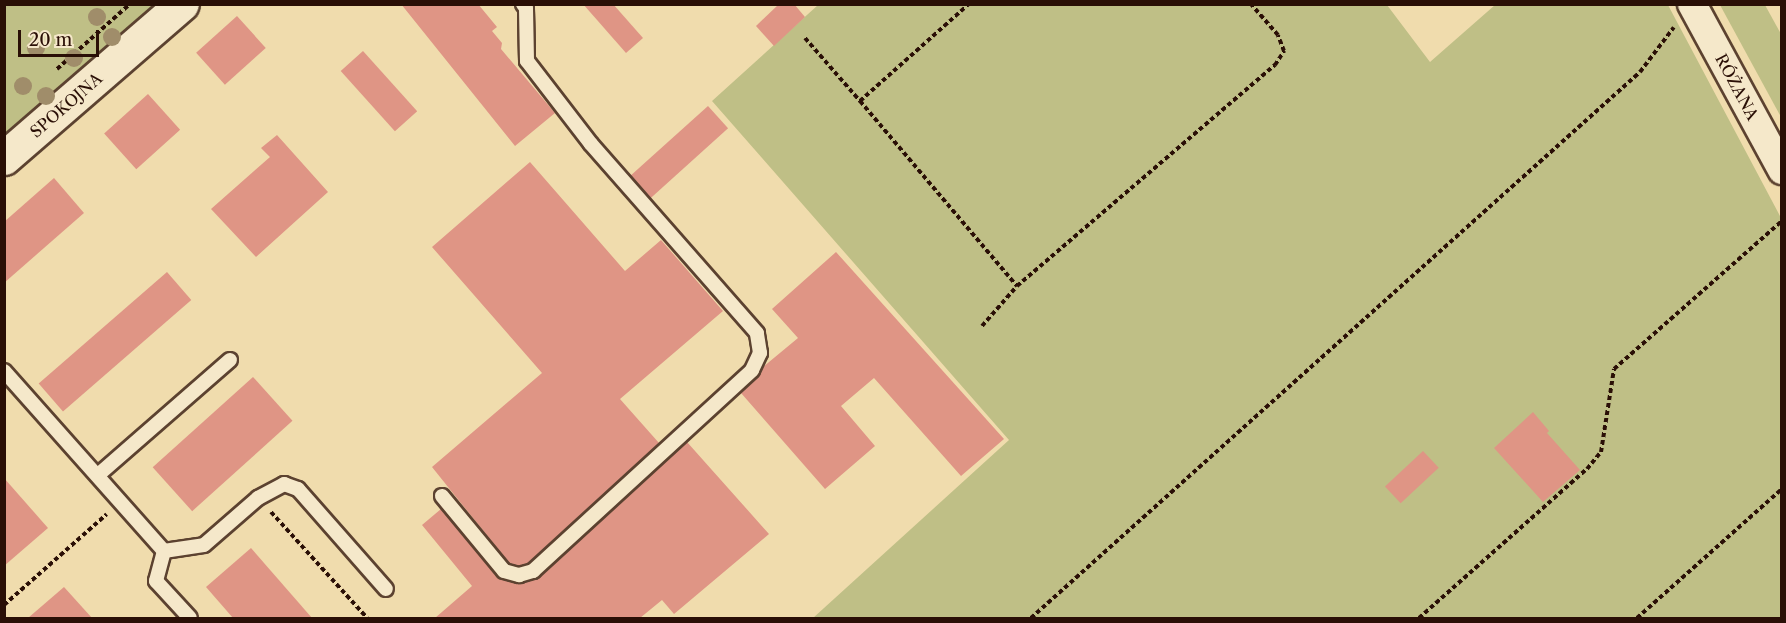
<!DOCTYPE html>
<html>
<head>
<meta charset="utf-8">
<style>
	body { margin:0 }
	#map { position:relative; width:1786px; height:623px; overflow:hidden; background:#f0dcad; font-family:"Libre Caslon Text",serif }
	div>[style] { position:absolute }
	.green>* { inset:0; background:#bfbf86 }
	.building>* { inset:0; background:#df9585; transform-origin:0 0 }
	.path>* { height:4px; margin-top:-2px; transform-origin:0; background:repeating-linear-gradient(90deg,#2a0f06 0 4.5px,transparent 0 7.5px) }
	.roads { filter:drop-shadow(2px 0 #5c4230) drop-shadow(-2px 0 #5c4230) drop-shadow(0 2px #5c4230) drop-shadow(0 -2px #5c4230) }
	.service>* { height:14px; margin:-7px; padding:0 7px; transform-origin:7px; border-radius:7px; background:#f5e8ca }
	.minor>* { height:28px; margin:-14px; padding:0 14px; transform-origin:14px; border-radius:14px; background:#f5e8ca }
	.tertiary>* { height:33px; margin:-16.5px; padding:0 16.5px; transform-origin:16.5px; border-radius:16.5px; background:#f5e8ca }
	.trees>* { width:18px; height:18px; margin:-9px; border-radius:50%; background:#a08d6a }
	span { translate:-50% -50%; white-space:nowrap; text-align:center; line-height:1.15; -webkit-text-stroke:4.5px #f5e8ca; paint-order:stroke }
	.street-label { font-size:16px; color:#2a0f06 }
	.frame { position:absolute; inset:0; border:6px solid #2a0f06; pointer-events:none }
	.scale { position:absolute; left:18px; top:30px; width:81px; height:27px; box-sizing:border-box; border:3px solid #2a0f06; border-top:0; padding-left:8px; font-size:18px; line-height:21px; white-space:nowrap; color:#2a0f06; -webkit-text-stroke:4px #f5e8ca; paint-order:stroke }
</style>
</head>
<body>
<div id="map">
	<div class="green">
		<i style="clip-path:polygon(5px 5px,164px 5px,5px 142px)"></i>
		<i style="clip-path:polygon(818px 5px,1387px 5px,1430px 62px,1495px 5px,1668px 5px,1781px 218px,1781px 618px,813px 618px,1009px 440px,712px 101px)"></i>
		<i style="clip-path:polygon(1720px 5px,1765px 5px,1781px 34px,1781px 117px)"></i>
	</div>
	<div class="building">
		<i style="clip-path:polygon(401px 4px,478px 4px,497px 27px,492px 31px,502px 43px,501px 49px,555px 113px,515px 146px)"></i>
		<i style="clip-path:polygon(583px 4px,613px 4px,643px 38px,626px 53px)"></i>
		<i style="clip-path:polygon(779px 4px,794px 4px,805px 17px,774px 46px,756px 26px)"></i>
		<i style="left:237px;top:16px;width:43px;height:55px;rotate:48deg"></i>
		<i style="left:363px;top:51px;width:81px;height:30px;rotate:48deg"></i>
		<i style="left:148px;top:94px;width:48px;height:59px;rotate:48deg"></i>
		<i style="left:708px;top:106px;width:30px;height:104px;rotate:48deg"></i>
		<i style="clip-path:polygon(277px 135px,328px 192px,256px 257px,211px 209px,270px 157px,261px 148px)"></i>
		<i style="clip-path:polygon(530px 162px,625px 271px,661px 240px,723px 311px,620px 399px,659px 443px,528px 563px,519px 566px,509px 563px,432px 467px,542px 373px,432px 247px)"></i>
		<i style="clip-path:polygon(54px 178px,84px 213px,4px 283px,4px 222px)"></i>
		<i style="clip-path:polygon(836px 252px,1004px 439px,961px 476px,874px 378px,841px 406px,875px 446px,825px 489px,741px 393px,758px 377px,763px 367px,798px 338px,772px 309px)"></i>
		<i style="left:167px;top:272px;width:37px;height:170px;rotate:49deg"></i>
		<i style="left:253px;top:377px;width:59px;height:135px;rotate:48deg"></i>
		<i style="clip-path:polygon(1533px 412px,1549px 431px,1547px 433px,1580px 470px,1543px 502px,1494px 448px)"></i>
		<i style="clip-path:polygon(687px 442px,769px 534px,674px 614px,662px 600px,640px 618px,435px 618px,472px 586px,422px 525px,441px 509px,497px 577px,521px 584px,539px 578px)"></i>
		<i style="left:1423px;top:451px;width:23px;height:52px;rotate:47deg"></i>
		<i style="clip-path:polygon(4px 478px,48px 528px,4px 566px)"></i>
		<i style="clip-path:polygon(251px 548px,312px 618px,233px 618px,206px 587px)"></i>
		<i style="clip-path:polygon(64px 587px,92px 618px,28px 618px)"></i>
	</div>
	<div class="path">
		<i style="left:805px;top:38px;width:84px;rotate:48.9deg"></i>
		<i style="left:860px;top:101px;width:146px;rotate:-41.7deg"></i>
		<i style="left:57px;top:69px;width:98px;rotate:-41.7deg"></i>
		<i style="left:860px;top:101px;width:243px;rotate:49.7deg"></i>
		<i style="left:982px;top:326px;width:53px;rotate:-48.8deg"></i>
		<i style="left:1017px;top:286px;width:340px;rotate:-40.6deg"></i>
		<i style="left:1275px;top:65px;width:17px;rotate:-57deg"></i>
		<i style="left:1284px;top:51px;width:17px;rotate:-111deg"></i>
		<i style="left:1278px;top:35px;width:41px;rotate:-131.1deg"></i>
		<i style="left:271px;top:512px;width:143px;rotate:47.8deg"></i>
		<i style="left:4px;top:605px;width:137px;rotate:-41.5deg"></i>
		<i style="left:1031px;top:618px;width:818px;rotate:-41.88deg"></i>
		<i style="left:1640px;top:72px;width:56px;rotate:-52.9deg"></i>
		<i style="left:1419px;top:618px;width:225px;rotate:-41.6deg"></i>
		<i style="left:1587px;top:469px;width:22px;rotate:-51deg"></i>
		<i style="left:1601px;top:452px;width:84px;rotate:-81.1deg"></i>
		<i style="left:1614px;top:369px;width:224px;rotate:-41.4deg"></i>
		<i style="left:1637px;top:618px;width:194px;rotate:-41.7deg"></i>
	</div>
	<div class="roads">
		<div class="service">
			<i style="left:4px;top:371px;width:241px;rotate:48.4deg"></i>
			<i style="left:164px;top:551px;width:40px;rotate:-8.5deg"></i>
			<i style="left:204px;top:545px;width:72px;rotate:-41deg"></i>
			<i style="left:258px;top:498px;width:30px;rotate:-28deg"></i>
			<i style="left:284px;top:484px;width:15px;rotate:20deg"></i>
			<i style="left:298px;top:489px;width:133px;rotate:48.7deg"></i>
			<i style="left:98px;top:475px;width:175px;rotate:-41.1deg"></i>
			<i style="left:442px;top:496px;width:97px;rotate:50.4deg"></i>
			<i style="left:504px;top:571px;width:16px;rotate:15deg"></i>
			<i style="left:519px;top:575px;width:15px;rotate:-16deg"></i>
			<i style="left:533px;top:571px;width:297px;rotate:-42.5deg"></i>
			<i style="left:752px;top:370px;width:19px;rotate:-65deg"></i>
			<i style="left:760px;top:353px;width:20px;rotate:-99deg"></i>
			<i style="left:757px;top:333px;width:252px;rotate:-131.3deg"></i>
			<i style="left:591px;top:144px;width:105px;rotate:-127.6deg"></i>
			<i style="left:527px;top:61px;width:53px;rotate:-91.1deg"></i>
			<i style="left:526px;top:8px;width:5px;rotate:-127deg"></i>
			<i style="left:164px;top:551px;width:31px;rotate:105deg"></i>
			<i style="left:156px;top:581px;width:50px;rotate:47.4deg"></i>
		</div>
		<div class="minor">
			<i style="left:1692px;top:4px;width:189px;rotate:61.5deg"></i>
		</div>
		<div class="tertiary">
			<i style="left:4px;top:158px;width:235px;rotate:-40.9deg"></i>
		</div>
	</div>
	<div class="trees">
		<i style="left:97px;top:17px"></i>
		<i style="left:112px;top:37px"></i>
		<i style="left:36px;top:48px"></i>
		<i style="left:74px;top:58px"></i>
		<i style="left:23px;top:86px"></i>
		<i style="left:46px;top:96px"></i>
	</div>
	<div class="street-label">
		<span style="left:1737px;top:87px;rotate:62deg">RÓŻANA</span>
		<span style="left:66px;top:105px;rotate:-41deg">SPOKOJNA</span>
	</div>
	<div class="frame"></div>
	<div class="scale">20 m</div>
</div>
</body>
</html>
